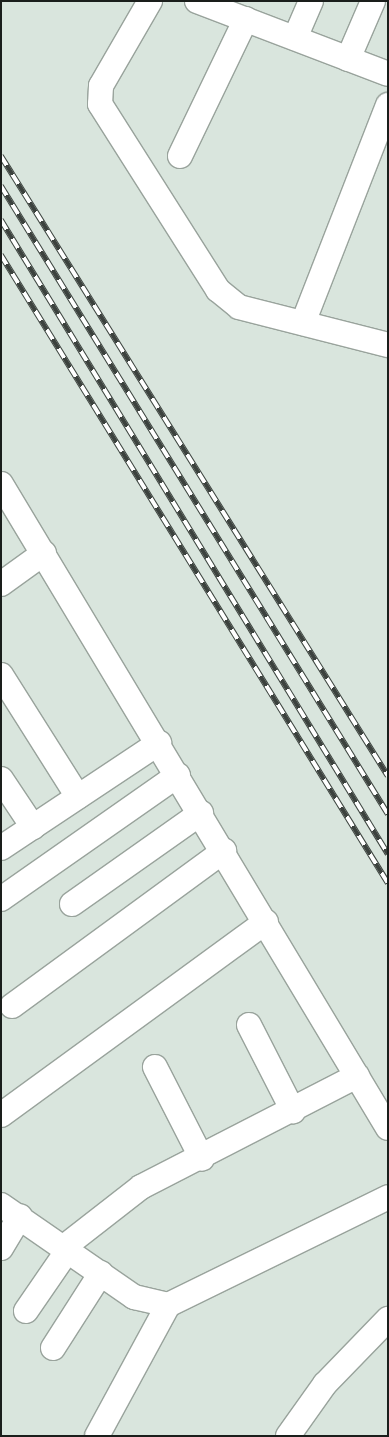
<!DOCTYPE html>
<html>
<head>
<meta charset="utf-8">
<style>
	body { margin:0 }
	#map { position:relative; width:389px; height:1437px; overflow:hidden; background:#d9e5dd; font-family:Raleway,sans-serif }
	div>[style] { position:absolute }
	.roads { filter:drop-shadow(1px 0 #99a39c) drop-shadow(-1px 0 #99a39c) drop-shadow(0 1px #99a39c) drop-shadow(0 -1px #99a39c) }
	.minor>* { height:24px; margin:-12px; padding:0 12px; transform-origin:12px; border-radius:12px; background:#fff }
	.rail>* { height:5.5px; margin-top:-2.75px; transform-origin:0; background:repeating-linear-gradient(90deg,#fff 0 11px,#3c423e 0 22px); box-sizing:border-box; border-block:1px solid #3c423e }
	span { translate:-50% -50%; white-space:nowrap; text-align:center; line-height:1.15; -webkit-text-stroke:4.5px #fff; paint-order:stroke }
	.frame { position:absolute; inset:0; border:2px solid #1a1e1b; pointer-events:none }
</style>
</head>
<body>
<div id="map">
	<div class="roads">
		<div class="minor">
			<i style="left:150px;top:1px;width:98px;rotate:120deg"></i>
			<i style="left:101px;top:86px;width:18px;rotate:93deg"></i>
			<i style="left:100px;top:104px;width:220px;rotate:57.6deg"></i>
			<i style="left:218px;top:290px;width:27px;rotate:39deg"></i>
			<i style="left:239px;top:307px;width:154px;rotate:14.3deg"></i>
			<i style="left:197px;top:1px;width:204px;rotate:20.9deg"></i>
			<i style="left:295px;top:38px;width:40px;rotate:-66.6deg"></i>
			<i style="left:348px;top:59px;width:63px;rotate:-66.7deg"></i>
			<i style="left:180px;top:156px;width:152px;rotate:-64.3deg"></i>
			<i style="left:303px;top:323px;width:234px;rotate:-68.7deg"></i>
			<i style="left:1px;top:484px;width:751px;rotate:59deg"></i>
			<i style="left:1px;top:584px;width:53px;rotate:-35.8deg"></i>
			<i style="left:1px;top:675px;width:144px;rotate:57.7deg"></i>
			<i style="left:1px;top:779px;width:58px;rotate:56.3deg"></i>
			<i style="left:1px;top:848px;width:190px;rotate:-33.6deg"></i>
			<i style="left:1px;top:899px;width:216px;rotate:-35deg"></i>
			<i style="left:72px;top:904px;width:158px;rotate:-35.2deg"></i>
			<i style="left:12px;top:1006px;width:263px;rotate:-36.2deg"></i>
			<i style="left:249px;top:1025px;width:97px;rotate:62.9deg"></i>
			<i style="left:155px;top:1067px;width:103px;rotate:62.9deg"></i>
			<i style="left:1px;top:1115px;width:328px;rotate:-36.1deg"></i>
			<i style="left:1px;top:1205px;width:162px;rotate:34.7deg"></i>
			<i style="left:134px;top:1297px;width:35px;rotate:13deg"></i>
			<i style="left:168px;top:1305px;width:245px;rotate:-26.1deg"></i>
			<i style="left:64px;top:1247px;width:98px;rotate:-37.9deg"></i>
			<i style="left:141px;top:1187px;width:243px;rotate:-27.2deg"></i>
			<i style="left:1px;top:1248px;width:37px;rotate:-59deg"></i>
			<i style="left:26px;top:1311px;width:74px;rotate:-55.5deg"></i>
			<i style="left:53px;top:1348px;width:89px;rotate:-57.4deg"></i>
			<i style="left:97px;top:1436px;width:149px;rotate:-61.5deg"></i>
			<i style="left:288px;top:1436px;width:64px;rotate:-54.6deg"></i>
			<i style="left:325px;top:1384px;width:91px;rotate:-45.9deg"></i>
		</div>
	</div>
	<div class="rail">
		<i style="left:1px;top:156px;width:731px;rotate:58.03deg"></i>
		<i style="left:1px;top:186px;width:738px;rotate:58.36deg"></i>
		<i style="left:1px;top:220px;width:743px;rotate:58.6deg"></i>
		<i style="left:1px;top:255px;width:738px;rotate:58.36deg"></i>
	</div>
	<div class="frame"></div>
</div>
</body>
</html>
